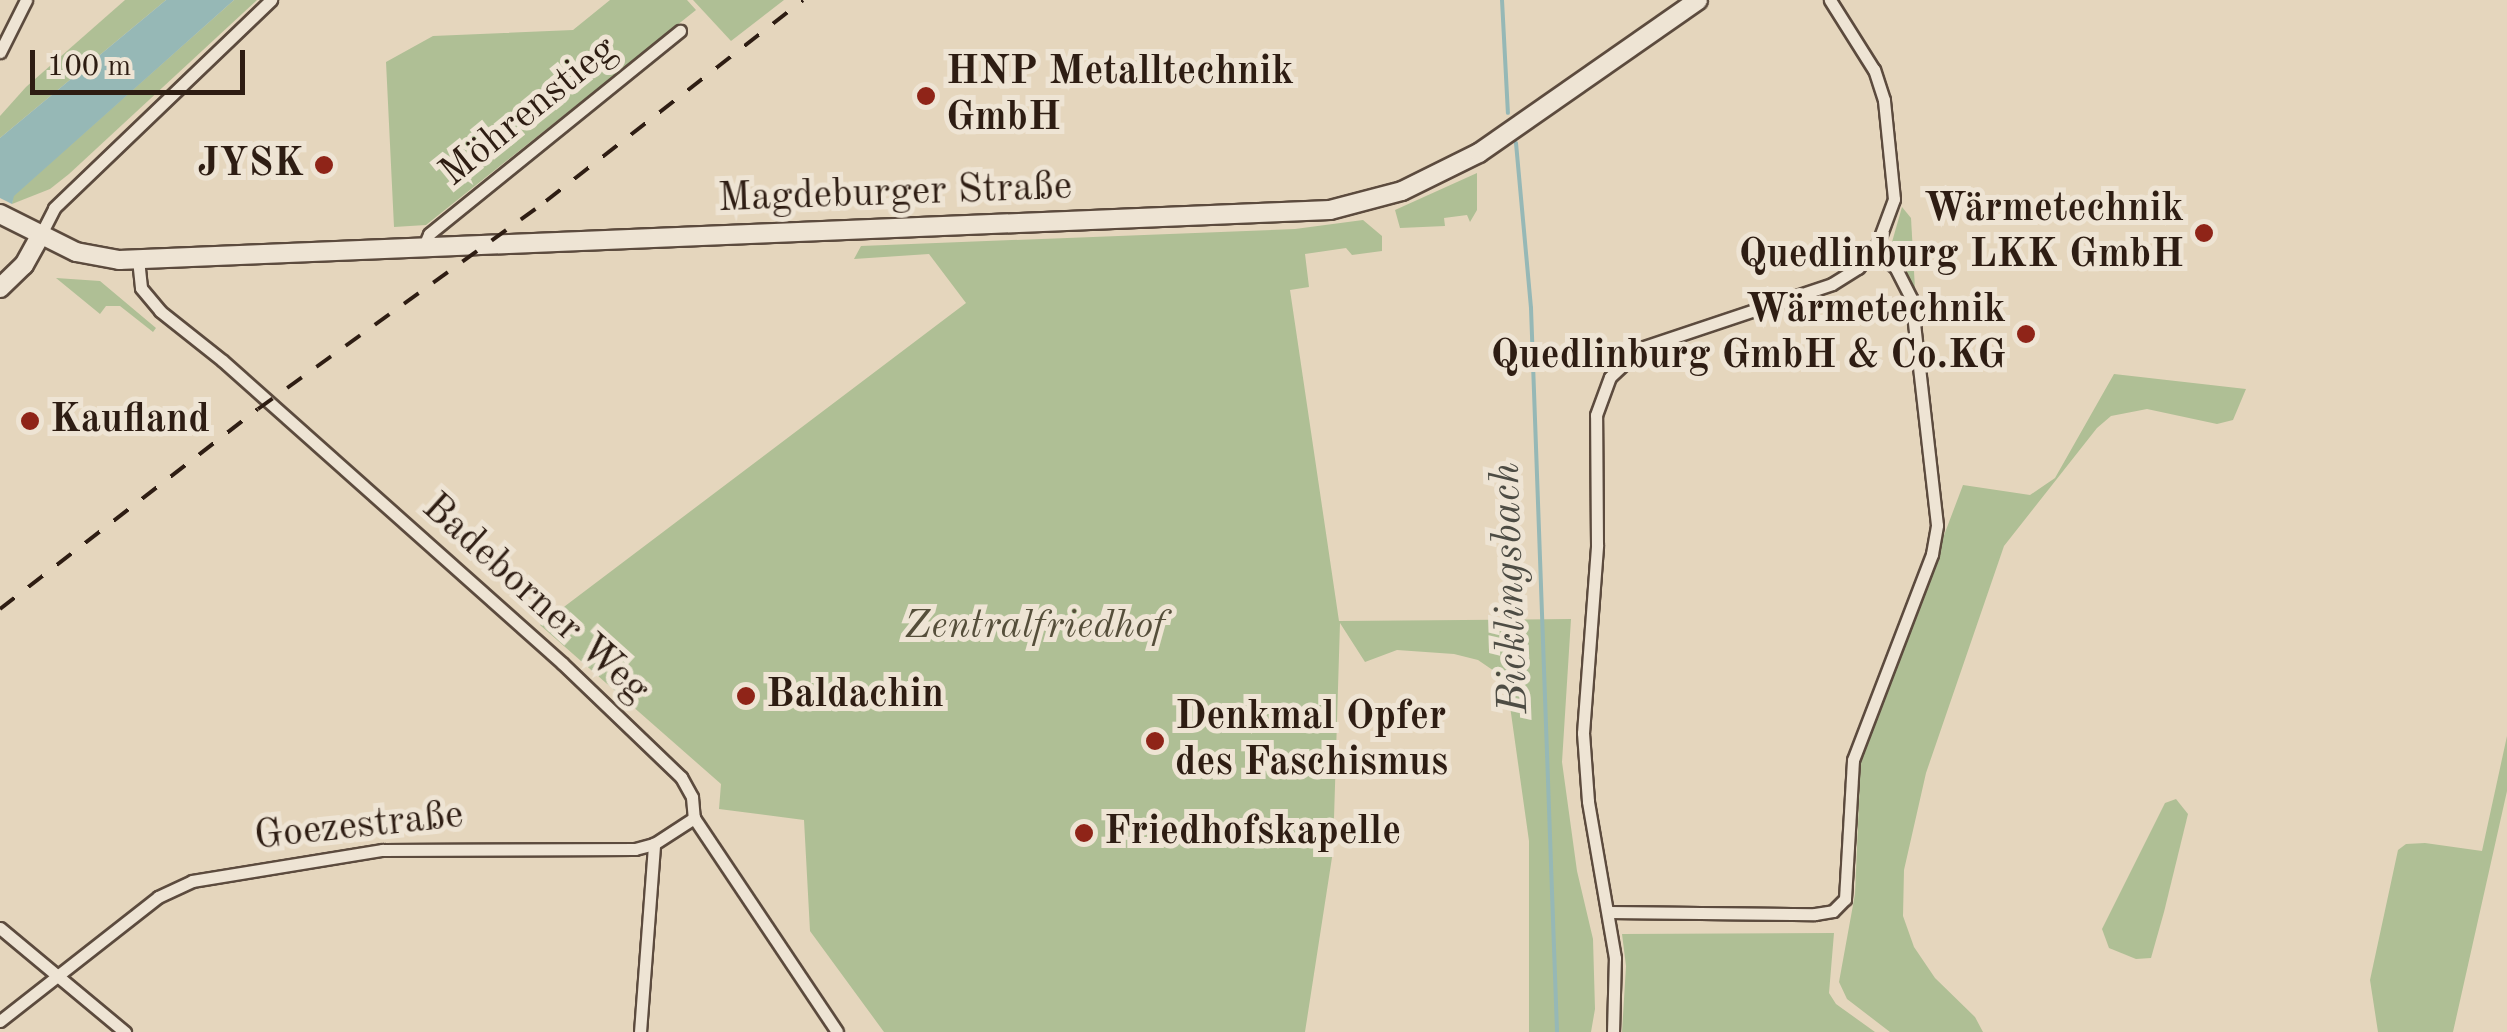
<!DOCTYPE html>
<html>
<head>
<meta charset="utf-8">
<style>
	body { margin:0 }
	#map { position:relative; width:2507px; height:1032px; overflow:hidden; background:#e5d6bd; font-family:"Old Standard TT",serif }
	div>[style] { position:absolute }
	.green>* { inset:0; background:#afbf95 }
	.water>* { inset:0; background:#96b8b6 }
	.stream>* { height:4px; margin:-2px; padding:0 2px; transform-origin:2px; border-radius:2px; background:#96b8b6 }
	.roads { filter:drop-shadow(2px 0 #5c4b3e) drop-shadow(-2px 0 #5c4b3e) drop-shadow(0 2px #5c4b3e) drop-shadow(0 -2px #5c4b3e) }
	.minor>* { height:11px; margin:-5.5px; padding:0 5.5px; transform-origin:5.5px; border-radius:5.5px; background:#eee4d4 }
	.secondary>* { height:18px; margin:-9px; padding:0 9px; transform-origin:9px; border-radius:9px; background:#eee4d4 }
	.rail>* { height:4px; margin-top:-2px; transform-origin:0; background:repeating-linear-gradient(90deg,#2e1d13 0 18px,transparent 0 36px) }
	.dots>* { width:28px; height:28px; translate:-50% -50%; box-sizing:border-box; border:5px solid #eee4d4; border-radius:50% }
	span { translate:-50% -50%; white-space:nowrap; text-align:center; line-height:1.15; -webkit-text-stroke:10px #eee4d4; paint-order:stroke }
	.poi-label { font-size:40px; color:#2e1d13; font-weight:700 }
	.left { translate:0 -50%; text-align:left }
	.right { translate:-100% -50%; text-align:right }
	.street-label { font-size:40px; color:#2e1d13 }
	.park-label { font-size:40px; color:#554e3a; font-style:italic }
	.water-label { font-size:42px; color:#4d4c44; font-style:italic }
	.scale { position:absolute; left:30px; top:50px; width:215px; height:45px; box-sizing:border-box; border:5px solid #2e1d13; border-top:0; padding-left:12px; font-size:30px; line-height:35px; white-space:nowrap; color:#2e1d13; -webkit-text-stroke:8px #eee4d4; paint-order:stroke }
</style>
</head>
<body>
<div id="map">
	<div class="green">
		<i style="clip-path:polygon(125px 0,166px 0,0 138px,0 116px,26px 87px)"></i>
		<i style="clip-path:polygon(234px 0,257px 0,69px 174px,50px 189px,12px 204px,13px 196px)"></i>
		<i style="clip-path:polygon(610px 0,687px 0,696px 10px,426px 225px,394px 227px,386px 62px,433px 36px,573px 30px)"></i>
		<i style="clip-path:polygon(693px 0,784px 0,731px 41px)"></i>
		<i style="clip-path:polygon(1477px 173px,1477px 210px,1470px 222px,1467px 215px,1444px 218px,1445px 226px,1400px 228px,1395px 210px)"></i>
		<i style="clip-path:polygon(1902px 207px,1911px 218px,1915px 289px,1892px 242px)"></i>
		<i style="clip-path:polygon(1363px 220px,1382px 236px,1382px 251px,1352px 255px,1346px 248px,1305px 254px,1309px 287px,1290px 290px,1339px 621px,1571px 619px,1562px 762px,1577px 871px,1593px 939px,1595px 1009px,1591px 1032px,1529px 1032px,1529px 841px,1509px 699px,1497px 673px,1478px 660px,1454px 654px,1397px 650px,1365px 662px,1340px 623px,1333px 851px,1305px 1032px,884px 1032px,810px 931px,804px 820px,719px 809px,721px 784px,540px 625px,966px 303px,929px 254px,854px 259px,861px 246px,1295px 229px)"></i>
		<i style="clip-path:polygon(56px 278px,100px 281px,156px 328px,153px 332px,120px 306px,106px 306px,100px 314px)"></i>
		<i style="clip-path:polygon(2114px 374px,2246px 389px,2233px 420px,2217px 424px,2147px 409px,2111px 416px,2097px 428px,2004px 546px,1926px 773px,1904px 870px,1903px 916px,1914px 947px,1935px 978px,1975px 1017px,1983px 1032px,1890px 1032px,1847px 999px,1839px 982px,1855px 894px,1861px 755px,1963px 485px,2030px 495px,2055px 478px)"></i>
		<i style="clip-path:polygon(2507px 736px,2507px 791px,2453px 1032px,2378px 1032px,2370px 980px,2398px 850px,2406px 844px,2425px 843px,2482px 851px)"></i>
		<i style="clip-path:polygon(2176px 799px,2188px 814px,2164px 912px,2151px 958px,2136px 959px,2109px 948px,2102px 929px,2165px 803px)"></i>
		<i style="clip-path:polygon(1834px 933px,1829px 993px,1836px 1004px,1875px 1032px,1622px 1032px,1626px 966px,1622px 934px)"></i>
	</div>
	<div class="water">
		<i style="clip-path:polygon(166px 0,234px 0,14px 196px,12px 204px,0 198px,0 138px)"></i>
	</div>
	<div class="stream">
		<i style="left:1502px;top:0;width:113px;rotate:87deg"></i>
		<i style="left:1516px;top:143px;width:166px;rotate:84.8deg"></i>
		<i style="left:1531px;top:308px;width:724px;rotate:87.94deg"></i>
	</div>
	<div class="roads">
		<div class="minor">
			<i style="left:0;top:52px;width:58px;rotate:-63.4deg"></i>
			<i style="left:40px;top:236px;width:31px;rotate:-63deg"></i>
			<i style="left:54px;top:208px;width:301px;rotate:-43.8deg"></i>
			<i style="left:424px;top:246px;width:13px;rotate:-67deg"></i>
			<i style="left:429px;top:234px;width:323px;rotate:-39deg"></i>
			<i style="left:138px;top:259px;width:29px;rotate:84deg"></i>
			<i style="left:141px;top:288px;width:30px;rotate:50deg"></i>
			<i style="left:160px;top:311px;width:80px;rotate:38.4deg"></i>
			<i style="left:223px;top:361px;width:454px;rotate:41.7deg"></i>
			<i style="left:562px;top:663px;width:165px;rotate:43.8deg"></i>
			<i style="left:681px;top:777px;width:23px;rotate:61deg"></i>
			<i style="left:692px;top:797px;width:21px;rotate:85deg"></i>
			<i style="left:694px;top:818px;width:257px;rotate:56.2deg"></i>
			<i style="left:1609px;top:912px;width:206px;rotate:0.6deg"></i>
			<i style="left:1815px;top:914px;width:18px;rotate:-9deg"></i>
			<i style="left:1833px;top:911px;width:17px;rotate:-45deg"></i>
			<i style="left:1845px;top:899px;width:139px;rotate:-86.7deg"></i>
			<i style="left:1853px;top:760px;width:221px;rotate:-69deg"></i>
			<i style="left:1932px;top:554px;width:29px;rotate:-80deg"></i>
			<i style="left:1937px;top:525px;width:228px;rotate:-96.5deg"></i>
			<i style="left:1911px;top:298px;width:34px;rotate:-117deg"></i>
			<i style="left:1896px;top:268px;width:28px;rotate:-141deg"></i>
			<i style="left:0;top:928px;width:163px;rotate:39.8deg"></i>
			<i style="left:0;top:1021px;width:201px;rotate:-38.1deg"></i>
			<i style="left:158px;top:897px;width:38px;rotate:-25deg"></i>
			<i style="left:192px;top:881px;width:193px;rotate:-9.3deg"></i>
			<i style="left:382px;top:850px;width:253px;rotate:-0.2deg"></i>
			<i style="left:635px;top:849px;width:20px;rotate:-15deg"></i>
			<i style="left:654px;top:844px;width:48px;rotate:-33deg"></i>
			<i style="left:640px;top:1032px;width:189px;rotate:-85.7deg"></i>
			<i style="left:1613px;top:1032px;width:74px;rotate:-88.5deg"></i>
			<i style="left:1615px;top:958px;width:159px;rotate:-99.8deg"></i>
			<i style="left:1588px;top:801px;width:68px;rotate:-94.2deg"></i>
			<i style="left:1583px;top:733px;width:189px;rotate:-85.7deg"></i>
			<i style="left:1597px;top:545px;width:130px;rotate:-90.4deg"></i>
			<i style="left:1596px;top:415px;width:40px;rotate:-69.8deg"></i>
			<i style="left:1610px;top:377px;width:42px;rotate:-43.1deg"></i>
			<i style="left:1641px;top:348px;width:201px;rotate:-18.5deg"></i>
			<i style="left:1832px;top:284px;width:31px;rotate:-32deg"></i>
			<i style="left:1858px;top:268px;width:30px;rotate:-50deg"></i>
			<i style="left:1877px;top:245px;width:49px;rotate:-69.7deg"></i>
			<i style="left:1894px;top:199px;width:100px;rotate:-95.8deg"></i>
			<i style="left:1884px;top:100px;width:32px;rotate:-108deg"></i>
			<i style="left:1874px;top:70px;width:83px;rotate:-122.2deg"></i>
		</div>
		<div class="secondary">
			<i style="left:0;top:214px;width:85px;rotate:26.6deg"></i>
			<i style="left:76px;top:252px;width:44px;rotate:10.5deg"></i>
			<i style="left:119px;top:260px;width:1212px;rotate:-2.36deg"></i>
			<i style="left:1330px;top:210px;width:74px;rotate:-14.8deg"></i>
			<i style="left:1402px;top:191px;width:86px;rotate:-26.3deg"></i>
			<i style="left:1479px;top:153px;width:267px;rotate:-34.9deg"></i>
			<i style="left:0;top:288px;width:33px;rotate:-44deg"></i>
			<i style="left:24px;top:265px;width:33px;rotate:-61deg"></i>
		</div>
	</div>
	<div class="rail">
		<i style="left:0;top:609px;width:326px;rotate:-37.8deg"></i>
		<i style="left:258px;top:409px;width:355px;rotate:-35.8deg"></i>
		<i style="left:546px;top:201px;width:326px;rotate:-38deg"></i>
	</div>
	<div class="dots">
		<i style="left:926px;top:96px;background:#8f2418"></i>
		<i style="left:324px;top:165px;background:#8f2418"></i>
		<i style="left:2204px;top:233px;background:#8f2418"></i>
		<i style="left:2026px;top:334px;background:#8f2418"></i>
		<i style="left:30px;top:421px;background:#8f2418"></i>
		<i style="left:746px;top:696px;background:#8f2418"></i>
		<i style="left:1155px;top:741px;background:#8f2418"></i>
		<i style="left:1084px;top:833px;background:#8f2418"></i>
	</div>
	<div class="poi-label">
		<span class="left" style="left:946px;top:96px">HNP Metalltechnik<br>GmbH</span>
		<span class="right" style="left:304px;top:165px">JYSK</span>
		<span class="right" style="left:2184px;top:233px">Wärmetechnik<br>Quedlinburg LKK GmbH</span>
		<span class="right" style="left:2006px;top:334px">Wärmetechnik<br>Quedlinburg GmbH &amp; Co.KG</span>
		<span class="left" style="left:50px;top:421px">Kaufland</span>
		<span class="left" style="left:766px;top:696px">Baldachin</span>
		<span class="left" style="left:1175px;top:741px">Denkmal Opfer<br>des Faschismus</span>
		<span class="left" style="left:1104px;top:833px">Friedhofskapelle</span>
	</div>
	<div class="street-label">
		<span style="left:529px;top:112px;rotate:-39deg">Möhrenstieg</span>
		<span style="left:895px;top:194px;rotate:-2deg">Magdeburger Straße</span>
		<span style="left:535px;top:599px;rotate:42deg">Badeborner Weg</span>
		<span style="left:359px;top:827px;rotate:-6deg">Goezestraße</span>
	</div>
	<div class="park-label">
		<span style="left:1035px;top:627px">Zentralfriedhof</span>
	</div>
	<div class="water-label">
		<span style="left:1511px;top:588px;rotate:-92deg">Bicklingsbach</span>
	</div>
	<div class="scale">100 m</div>
</div>
</body>
</html>
